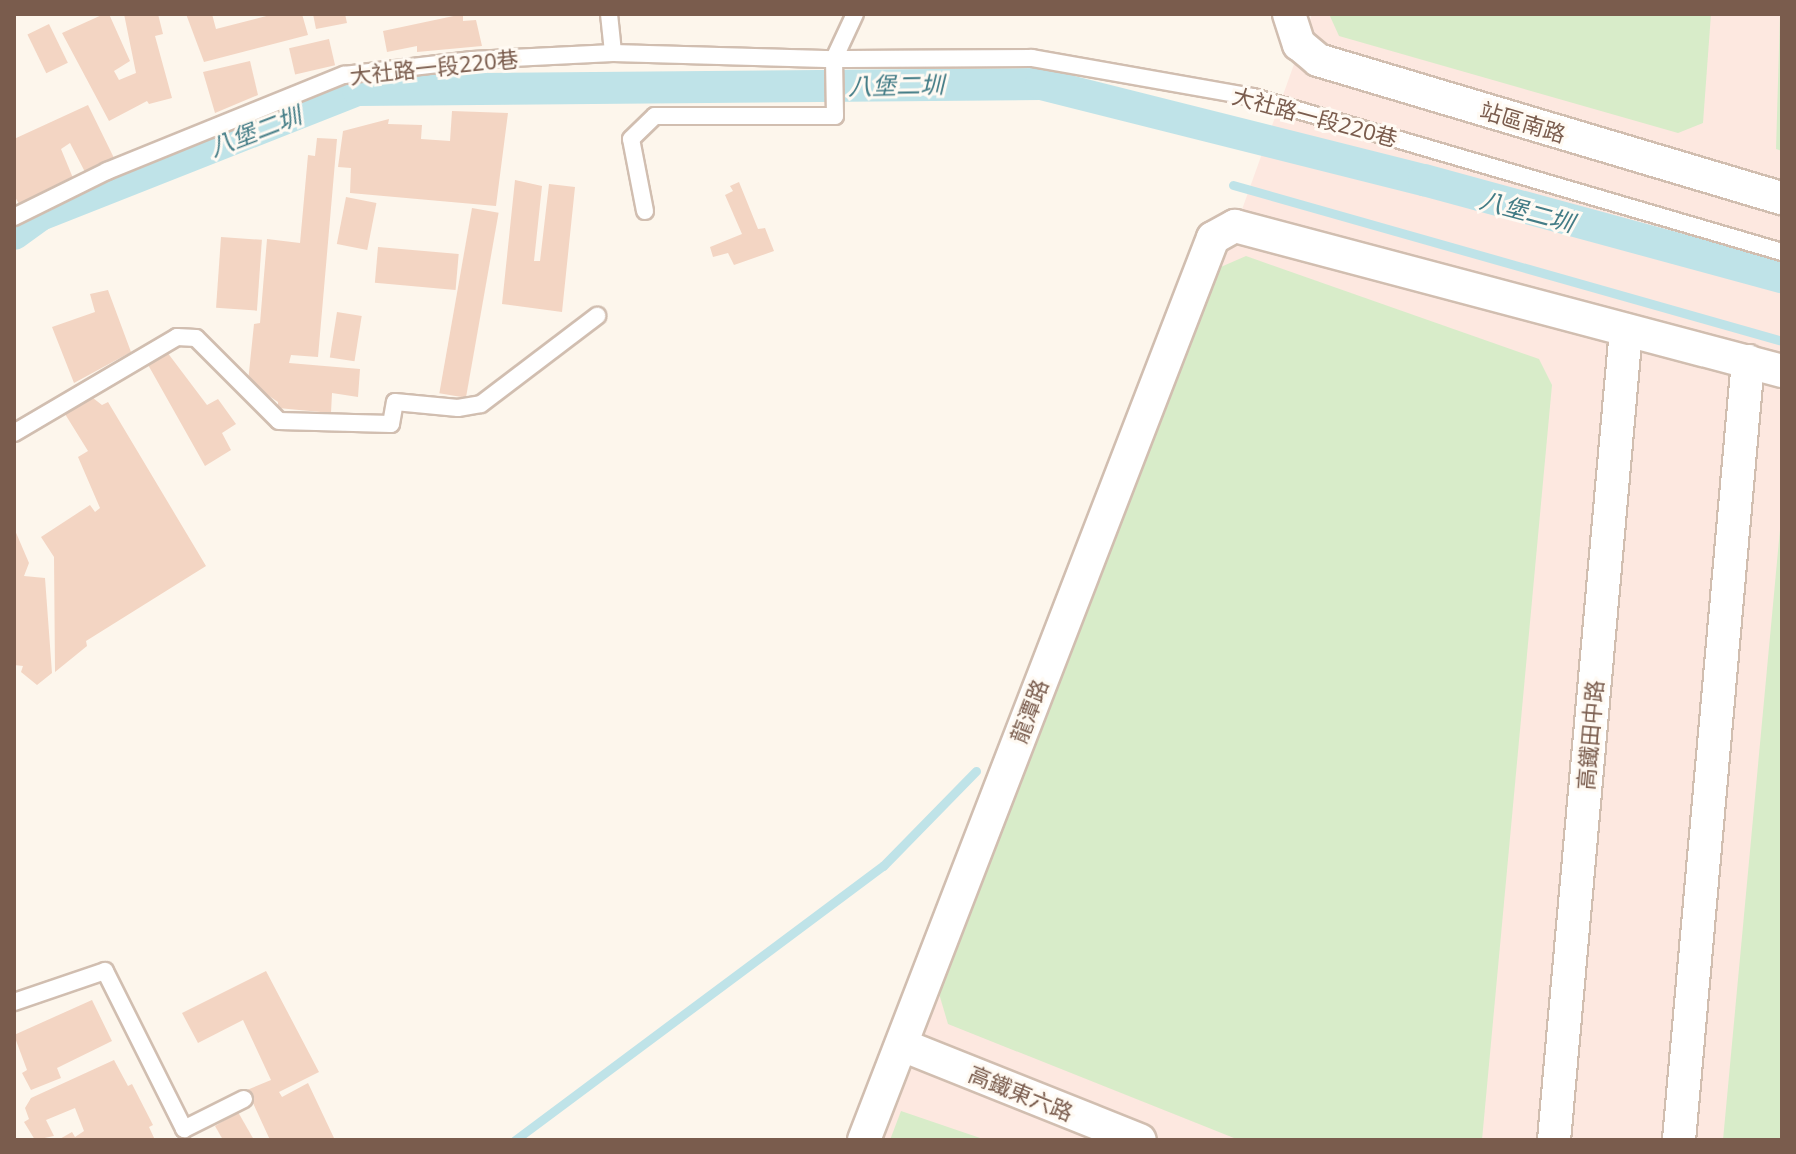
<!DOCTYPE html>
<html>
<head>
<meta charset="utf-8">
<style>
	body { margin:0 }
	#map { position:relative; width:1796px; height:1154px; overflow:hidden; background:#fdf6ec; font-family:"Noto Sans","Noto Sans TC",sans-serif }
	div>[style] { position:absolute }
	.commercial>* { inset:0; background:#fde8e0 }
	.green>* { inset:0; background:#d8ecc9 }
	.stream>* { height:9px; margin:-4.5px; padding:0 4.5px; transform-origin:4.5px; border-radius:4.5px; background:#bfe3e8 }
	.canal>* { height:32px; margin:-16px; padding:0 16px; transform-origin:16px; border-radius:16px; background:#bfe3e8 }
	.building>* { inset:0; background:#f3d5c3; transform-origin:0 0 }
	.roads { filter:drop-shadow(2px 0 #d1beb0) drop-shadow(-2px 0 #d1beb0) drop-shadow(0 2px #d1beb0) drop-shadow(0 -2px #d1beb0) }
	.lane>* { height:16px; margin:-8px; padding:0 8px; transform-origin:8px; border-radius:8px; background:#fff }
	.street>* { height:32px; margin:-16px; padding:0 16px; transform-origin:16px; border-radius:16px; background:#fff }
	span { translate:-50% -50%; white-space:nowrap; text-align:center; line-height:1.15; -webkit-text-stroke:6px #fffaf3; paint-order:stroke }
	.street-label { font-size:22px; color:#7a5c4d }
	.water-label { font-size:24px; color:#437c86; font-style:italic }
	.frame { position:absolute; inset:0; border:16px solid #7a5c4d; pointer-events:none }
</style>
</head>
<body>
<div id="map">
	<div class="commercial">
		<i style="clip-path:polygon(1312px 14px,1782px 14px,1782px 1140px,876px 1140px,1216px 282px)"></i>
	</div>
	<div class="green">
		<i style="clip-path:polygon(1329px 14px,1711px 14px,1703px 123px,1678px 133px,1339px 36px)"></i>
		<i style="clip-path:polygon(1780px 14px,1782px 14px,1782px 151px,1776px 149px)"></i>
		<i style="clip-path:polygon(1246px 256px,1539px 359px,1552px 385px,1482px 1140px,1239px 1140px,948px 1024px,937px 987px,1207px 273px)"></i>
		<i style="clip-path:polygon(1782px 508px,1782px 1140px,1723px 1140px)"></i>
		<i style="clip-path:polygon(901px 1111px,986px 1140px,890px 1140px)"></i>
	</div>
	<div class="stream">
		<i style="left:1233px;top:185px;width:571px;rotate:15.86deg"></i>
		<i style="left:515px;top:1140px;width:459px;rotate:-36.7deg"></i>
		<i style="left:883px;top:866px;width:133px;rotate:-45.6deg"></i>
	</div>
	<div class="canal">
		<i style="left:14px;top:234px;width:32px;rotate:-36deg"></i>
		<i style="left:40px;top:215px;width:342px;rotate:-21.5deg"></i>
		<i style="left:358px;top:90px;width:683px;rotate:-0.5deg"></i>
		<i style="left:1041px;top:84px;width:395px;rotate:14.1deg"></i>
		<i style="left:1424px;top:180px;width:371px;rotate:15.2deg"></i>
	</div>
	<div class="building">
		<i style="clip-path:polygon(104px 14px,109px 14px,130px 61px,114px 71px,119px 80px,136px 73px,124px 14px,158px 14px,163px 34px,155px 36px,172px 98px,149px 104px,147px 101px,109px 121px,62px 33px)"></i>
		<i style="clip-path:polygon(186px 14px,212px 14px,216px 29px,274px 14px,302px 14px,308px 35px,204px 62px)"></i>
		<i style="clip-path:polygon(313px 14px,345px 14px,347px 23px,316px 29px)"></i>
		<i style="clip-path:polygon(463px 14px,463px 21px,476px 20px,482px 46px,417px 52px,417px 46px,387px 52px,383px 31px)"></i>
		<i style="left:49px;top:24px;width:43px;height:24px;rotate:64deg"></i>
		<i style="left:329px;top:39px;width:27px;height:41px;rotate:77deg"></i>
		<i style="clip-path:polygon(250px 61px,258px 95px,215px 113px,203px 72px)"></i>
		<i style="clip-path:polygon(88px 105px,114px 158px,85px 172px,70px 143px,61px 149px,73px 178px,19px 204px,14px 195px,14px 139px)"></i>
		<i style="clip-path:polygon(452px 111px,508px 113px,496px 206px,350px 193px,351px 168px,338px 167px,343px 131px,389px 119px,388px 124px,422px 125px,421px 139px,450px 141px)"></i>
		<i style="clip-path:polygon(317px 138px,337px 139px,318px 357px,291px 355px,289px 363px,360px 369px,358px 397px,332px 393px,331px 413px,278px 408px,278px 402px,248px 382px,254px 324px,260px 323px,267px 239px,300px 243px,308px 155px,315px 156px)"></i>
		<i style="clip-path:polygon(515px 180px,542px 186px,534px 261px,540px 261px,549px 184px,575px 187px,562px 312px,502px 304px)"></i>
		<i style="clip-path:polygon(739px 182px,758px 229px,765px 228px,774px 251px,734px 265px,728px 253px,713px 257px,710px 247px,742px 234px,725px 195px,733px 191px,730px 186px)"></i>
		<i style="left:346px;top:197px;width:31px;height:48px;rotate:11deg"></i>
		<i style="left:472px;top:208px;width:27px;height:188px;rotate:10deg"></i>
		<i style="left:221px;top:237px;width:41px;height:71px;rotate:4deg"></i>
		<i style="left:378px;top:247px;width:81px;height:36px;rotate:5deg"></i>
		<i style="clip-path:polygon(108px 290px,131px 352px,74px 383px,52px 327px,95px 312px,90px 294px)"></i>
		<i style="left:337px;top:312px;width:25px;height:46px;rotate:9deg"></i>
		<i style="clip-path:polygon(167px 352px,207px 405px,218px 399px,236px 424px,222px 433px,231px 450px,205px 466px,147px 363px)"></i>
		<i style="clip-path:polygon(93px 398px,102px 405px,108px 402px,206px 566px,86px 641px,87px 646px,55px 672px,54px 557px,41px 537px,90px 505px,95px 512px,100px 508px,78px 457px,88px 451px,65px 414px)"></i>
		<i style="clip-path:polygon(14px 528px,29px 563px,24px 576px,45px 578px,52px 673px,37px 685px,21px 672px,23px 666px,14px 665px)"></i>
		<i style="clip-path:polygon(266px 971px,319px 1072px,279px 1092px,282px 1097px,308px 1083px,334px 1138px,331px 1140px,270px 1140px,247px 1090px,271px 1080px,243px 1020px,198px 1043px,182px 1013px)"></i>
		<i style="clip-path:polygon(92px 1000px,112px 1041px,57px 1068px,61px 1078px,31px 1090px,22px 1073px,27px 1070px,14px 1035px)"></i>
		<i style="clip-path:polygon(114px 1060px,128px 1086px,132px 1084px,153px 1125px,149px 1127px,155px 1140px,58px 1140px,72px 1132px,75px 1137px,84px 1131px,75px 1108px,46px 1120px,54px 1136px,35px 1140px,24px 1122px,29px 1119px,25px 1108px,31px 1098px)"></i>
		<i style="clip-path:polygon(238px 1112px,254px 1140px,223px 1140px,215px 1126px)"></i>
	</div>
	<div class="roads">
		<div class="lane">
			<i style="left:609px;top:14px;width:39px;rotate:84deg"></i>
			<i style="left:645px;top:211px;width:73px;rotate:-101deg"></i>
			<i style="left:631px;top:139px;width:33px;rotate:-44deg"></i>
			<i style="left:655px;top:116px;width:180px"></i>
			<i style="left:835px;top:116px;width:57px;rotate:-91deg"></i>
			<i style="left:834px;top:59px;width:50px;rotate:-65deg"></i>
			<i style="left:14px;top:217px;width:104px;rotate:-26.3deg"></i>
			<i style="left:107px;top:171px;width:256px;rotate:-22.1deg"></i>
			<i style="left:344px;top:75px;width:129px;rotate:-6.7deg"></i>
			<i style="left:472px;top:60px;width:141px;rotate:-2.8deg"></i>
			<i style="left:613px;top:53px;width:221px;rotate:1.6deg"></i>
			<i style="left:834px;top:59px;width:198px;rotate:-0.3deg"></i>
			<i style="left:1032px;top:58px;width:224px;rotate:10deg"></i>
			<i style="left:1253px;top:97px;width:551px;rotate:16.33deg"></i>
			<i style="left:14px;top:433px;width:189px;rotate:-30.5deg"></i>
			<i style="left:177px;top:337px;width:19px;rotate:3deg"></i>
			<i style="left:196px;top:338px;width:117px;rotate:45deg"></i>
			<i style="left:279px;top:421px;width:112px;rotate:1.5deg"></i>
			<i style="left:391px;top:424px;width:22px;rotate:-80deg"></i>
			<i style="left:395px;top:402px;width:63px;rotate:5.4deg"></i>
			<i style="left:458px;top:408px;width:23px;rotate:-10deg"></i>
			<i style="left:481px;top:404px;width:146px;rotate:-37.2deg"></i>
			<i style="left:14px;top:1002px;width:96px;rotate:-18.8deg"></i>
			<i style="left:105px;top:971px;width:177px;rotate:63.4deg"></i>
			<i style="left:184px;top:1129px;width:67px;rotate:-26.6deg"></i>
		</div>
		<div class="street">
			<i style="left:1289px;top:14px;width:32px;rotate:72deg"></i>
			<i style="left:1299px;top:44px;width:25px;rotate:40deg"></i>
			<i style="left:1318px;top:60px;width:484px;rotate:16.6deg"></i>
			<i style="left:902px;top:1045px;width:256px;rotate:21.8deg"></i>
			<i style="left:864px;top:1140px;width:967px;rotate:-68.85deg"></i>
			<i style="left:1213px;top:238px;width:25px;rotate:-29deg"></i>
			<i style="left:1235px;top:226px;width:566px;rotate:14.85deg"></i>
			<i style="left:1554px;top:1140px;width:813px;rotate:-84.92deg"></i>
			<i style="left:1679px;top:1140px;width:782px;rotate:-84.94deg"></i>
		</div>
	</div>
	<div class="street-label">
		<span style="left:434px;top:67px;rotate:-6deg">大社路一段220巷</span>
		<span style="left:1315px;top:117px;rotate:15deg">大社路一段220巷</span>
		<span style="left:1523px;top:122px;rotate:17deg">站區南路</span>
		<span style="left:1029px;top:711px;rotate:-69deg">龍潭路</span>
		<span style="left:1590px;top:735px;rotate:-85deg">高鐵田中路</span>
		<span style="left:1021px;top:1093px;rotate:22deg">高鐵東六路</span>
	</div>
	<div class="water-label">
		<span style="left:896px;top:85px;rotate:-1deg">八堡二圳</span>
		<span style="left:255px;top:131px;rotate:-21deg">八堡二圳</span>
		<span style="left:1527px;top:211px;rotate:15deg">八堡二圳</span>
	</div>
	<div class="frame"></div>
</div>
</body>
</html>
